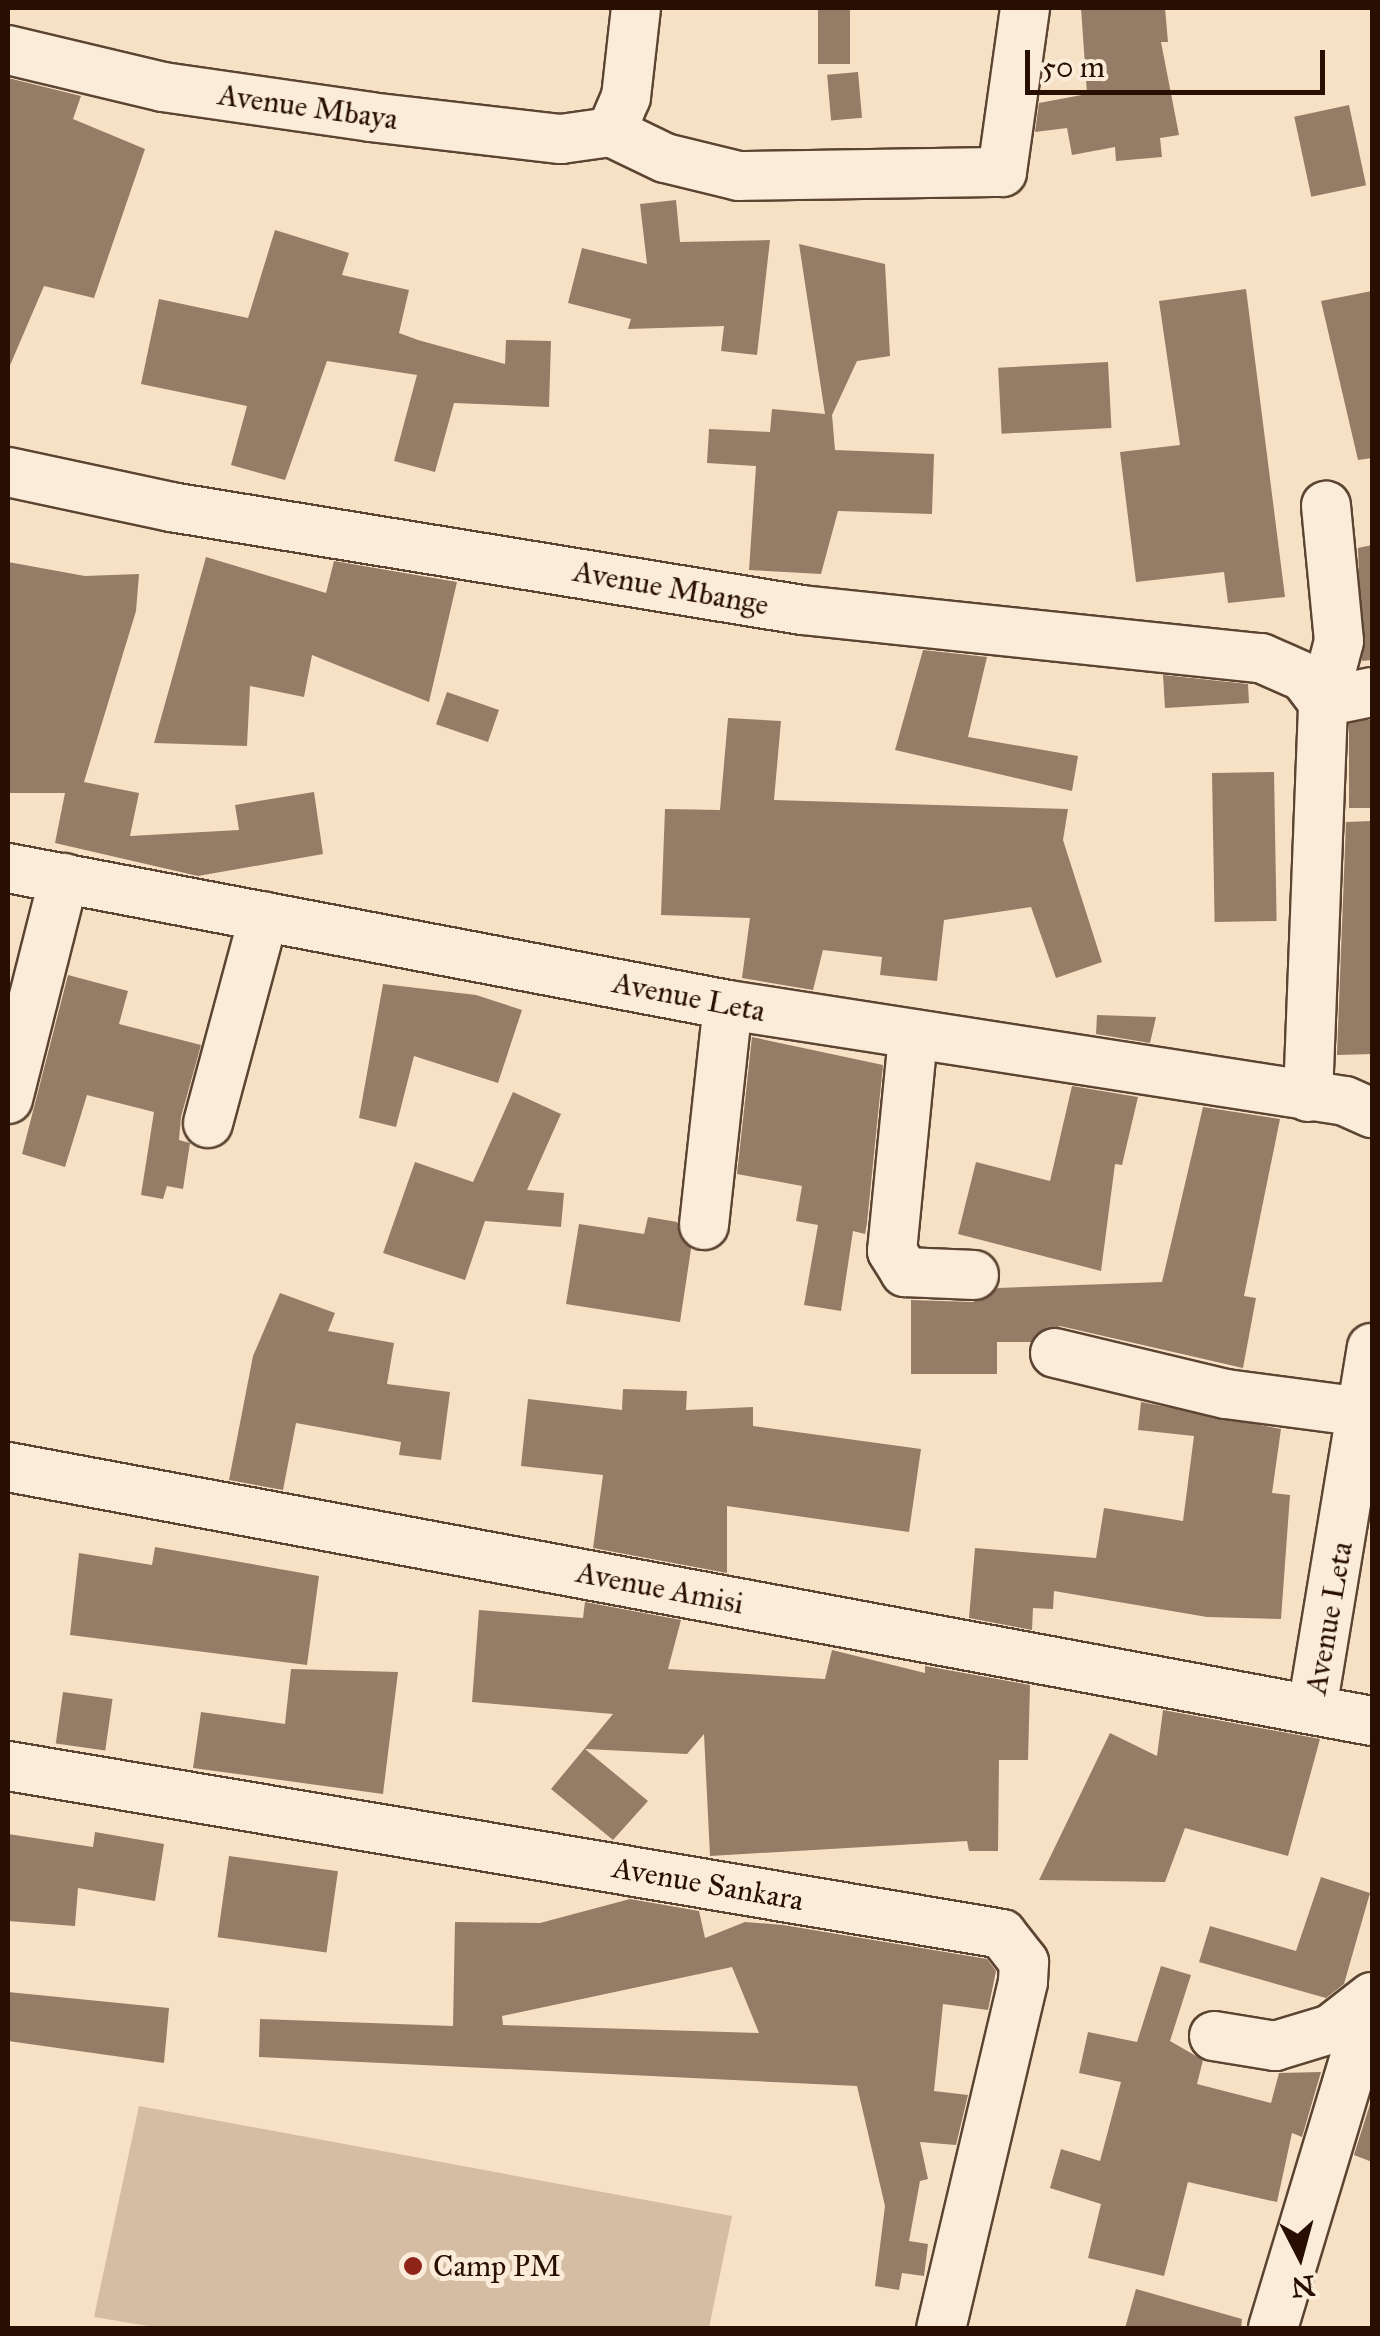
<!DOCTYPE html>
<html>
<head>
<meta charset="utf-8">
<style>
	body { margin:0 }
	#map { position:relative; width:1380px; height:2336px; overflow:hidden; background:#f7e1c4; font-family:"IM FELL Great Primer",serif }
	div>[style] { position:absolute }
	.green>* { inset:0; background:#d4bda3 }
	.building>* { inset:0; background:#947c66; transform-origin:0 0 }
	.roads { filter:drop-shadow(2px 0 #5c4432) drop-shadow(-2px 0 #5c4432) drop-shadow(0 2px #5c4432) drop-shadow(0 -2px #5c4432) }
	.street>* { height:48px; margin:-24px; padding:0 24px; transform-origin:24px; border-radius:24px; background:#faecd9 }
	.dots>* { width:28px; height:28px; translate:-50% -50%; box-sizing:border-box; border:5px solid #faecd9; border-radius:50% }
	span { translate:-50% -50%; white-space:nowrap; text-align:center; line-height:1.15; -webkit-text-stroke:10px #faecd9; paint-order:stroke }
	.street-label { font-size:30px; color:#290f01 }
	.poi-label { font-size:30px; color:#290f01 }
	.left { translate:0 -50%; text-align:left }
	.frame { position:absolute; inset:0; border:10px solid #290f01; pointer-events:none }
	.north { position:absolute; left:1250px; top:2206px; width:100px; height:100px; -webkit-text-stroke:8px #faecd9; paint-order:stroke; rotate:174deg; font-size:28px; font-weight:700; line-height:40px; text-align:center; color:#290f01 }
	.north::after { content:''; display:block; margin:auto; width:35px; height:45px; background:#290f01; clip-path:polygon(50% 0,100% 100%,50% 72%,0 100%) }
	.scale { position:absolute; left:1025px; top:50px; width:300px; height:45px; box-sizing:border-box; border:5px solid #290f01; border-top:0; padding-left:12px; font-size:30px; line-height:35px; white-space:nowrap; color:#290f01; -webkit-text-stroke:8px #faecd9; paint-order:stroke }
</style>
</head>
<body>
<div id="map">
	<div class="green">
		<i style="clip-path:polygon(139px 2106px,732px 2216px,709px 2328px,160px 2328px,94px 2317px)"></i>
	</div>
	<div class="building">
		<i style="left:818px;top:8px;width:32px;height:56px"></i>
		<i style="clip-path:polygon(1081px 8px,1165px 8px,1168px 42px,1161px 42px,1179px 135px,1160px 138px,1162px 157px,1116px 161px,1115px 147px,1072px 155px,1067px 128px,1035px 132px,1039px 103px,1087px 94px)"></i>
		<i style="left:858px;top:72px;width:46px;height:31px;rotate:85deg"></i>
		<i style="clip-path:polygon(8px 78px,81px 96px,73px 119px,145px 149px,94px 298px,44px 286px,8px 370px)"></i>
		<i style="left:1349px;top:105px;width:82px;height:56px;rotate:78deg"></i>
		<i style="clip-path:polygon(676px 200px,680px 242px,770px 240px,757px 355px,721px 351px,724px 326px,628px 329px,631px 319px,568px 303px,582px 248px,647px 264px,640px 204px)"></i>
		<i style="clip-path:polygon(275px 230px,349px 253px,342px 275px,409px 290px,399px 333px,418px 340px,505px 364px,506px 340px,551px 341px,549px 407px,454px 403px,435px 472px,394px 461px,417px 375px,327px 361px,285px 480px,231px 465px,247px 406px,141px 384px,159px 299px,248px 318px)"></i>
		<i style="clip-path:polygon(799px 244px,885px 264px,890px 356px,857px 361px,832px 415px,835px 450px,934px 454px,932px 514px,838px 511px,821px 574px,749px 570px,756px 466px,707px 463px,709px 429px,770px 432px,772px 409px,825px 414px)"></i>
		<i style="clip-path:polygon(1246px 289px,1285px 597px,1228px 603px,1224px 572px,1136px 582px,1120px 452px,1180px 445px,1159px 301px)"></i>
		<i style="clip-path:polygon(1372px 291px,1372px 458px,1358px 460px,1321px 301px)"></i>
		<i style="left:1108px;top:362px;width:66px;height:110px;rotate:87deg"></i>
		<i style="clip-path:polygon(1372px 545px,1372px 660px,1362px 661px,1358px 548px)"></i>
		<i style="clip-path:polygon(206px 557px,326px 593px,334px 561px,457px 582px,429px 702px,312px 655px,304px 697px,250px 686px,247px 746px,154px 743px)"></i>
		<i style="clip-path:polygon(8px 562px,85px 576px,139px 574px,136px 611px,84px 782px,139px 793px,130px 836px,239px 830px,235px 805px,314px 792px,323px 854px,198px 876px,55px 843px,65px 793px,8px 793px)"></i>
		<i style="clip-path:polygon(923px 650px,987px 657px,968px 737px,1078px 756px,1072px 791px,895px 750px)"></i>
		<i style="clip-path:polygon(1163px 675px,1248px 684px,1249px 703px,1165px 708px)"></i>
		<i style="left:447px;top:692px;width:55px;height:34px;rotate:19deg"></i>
		<i style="clip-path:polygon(728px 718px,781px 721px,774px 800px,1068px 809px,1063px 840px,1102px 962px,1056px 978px,1031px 907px,944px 920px,937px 981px,880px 975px,882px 957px,823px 950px,813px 990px,742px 978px,750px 918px,661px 915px,665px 809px,720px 810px)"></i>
		<i style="left:1372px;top:720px;width:88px;height:23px;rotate:90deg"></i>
		<i style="left:1274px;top:772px;width:149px;height:62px;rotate:89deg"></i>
		<i style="clip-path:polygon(1372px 821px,1372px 1054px,1337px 1055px,1346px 822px)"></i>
		<i style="clip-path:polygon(68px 975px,128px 991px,119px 1024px,201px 1045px,181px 1117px,179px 1140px,190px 1143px,183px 1189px,167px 1186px,163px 1199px,141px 1195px,154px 1112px,87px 1095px,65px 1167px,22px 1154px)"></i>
		<i style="clip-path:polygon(383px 984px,476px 995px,522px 1010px,498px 1083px,414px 1056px,396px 1127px,359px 1118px)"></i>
		<i style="clip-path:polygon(1097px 1015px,1156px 1017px,1150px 1043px,1096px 1034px)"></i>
		<i style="clip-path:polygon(752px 1037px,883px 1065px,867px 1223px,865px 1234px,853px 1231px,841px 1311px,804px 1305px,818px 1225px,796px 1221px,802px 1186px,737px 1174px)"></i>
		<i style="clip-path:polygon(1072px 1086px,1138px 1097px,1122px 1165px,1115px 1164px,1101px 1271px,958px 1234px,976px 1162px,1050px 1181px)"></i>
		<i style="clip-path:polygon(513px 1092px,561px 1114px,527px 1190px,564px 1193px,561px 1227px,485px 1221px,465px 1280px,383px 1253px,415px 1162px,473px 1182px)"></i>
		<i style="clip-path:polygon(1203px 1107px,1280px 1119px,1244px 1296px,1256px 1298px,1243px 1368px,1060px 1326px,1031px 1342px,997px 1342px,997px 1374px,911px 1374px,911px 1300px,973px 1302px,998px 1288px,1162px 1282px)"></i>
		<i style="clip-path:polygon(648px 1217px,677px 1222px,691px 1249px,680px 1322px,566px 1304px,579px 1224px,644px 1234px)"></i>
		<i style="clip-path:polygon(280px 1293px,335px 1313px,328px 1331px,394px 1343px,387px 1384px,450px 1392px,441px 1460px,399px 1455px,401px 1442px,296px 1423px,283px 1490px,229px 1480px,253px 1356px)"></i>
		<i style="clip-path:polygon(623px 1389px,687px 1391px,686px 1410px,753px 1407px,753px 1426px,921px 1449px,909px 1532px,727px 1506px,727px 1573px,593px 1548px,603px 1475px,521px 1466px,528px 1399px,622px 1410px)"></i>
		<i style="clip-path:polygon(1141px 1402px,1281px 1429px,1272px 1493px,1290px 1495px,1281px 1619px,1207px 1617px,1054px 1591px,1053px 1609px,1033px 1608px,1032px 1630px,969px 1618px,975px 1548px,1096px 1558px,1104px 1508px,1183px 1521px,1194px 1436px,1138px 1430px)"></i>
		<i style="clip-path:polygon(155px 1547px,319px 1576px,307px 1665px,70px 1635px,79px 1553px,152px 1565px)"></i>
		<i style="clip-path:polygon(585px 1602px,681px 1620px,668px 1669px,825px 1679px,832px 1650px,925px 1673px,925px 1666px,1030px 1685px,1028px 1760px,999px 1760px,998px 1851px,969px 1851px,967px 1841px,710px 1856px,704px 1734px,687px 1754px,585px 1749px,648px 1801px,613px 1840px,551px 1789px,613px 1714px,472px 1702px,479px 1610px,583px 1618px)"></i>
		<i style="clip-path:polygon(291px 1669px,398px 1672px,383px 1794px,193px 1768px,201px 1712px,285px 1724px)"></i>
		<i style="left:63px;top:1692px;width:50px;height:52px;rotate:8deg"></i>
		<i style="clip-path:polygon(1163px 1710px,1320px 1739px,1288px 1856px,1185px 1828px,1165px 1882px,1039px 1880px,1110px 1733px,1157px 1756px)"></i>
		<i style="clip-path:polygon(95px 1832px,164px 1844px,155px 1901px,78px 1888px,75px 1926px,8px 1921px,8px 1834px,93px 1847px)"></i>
		<i style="left:229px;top:1856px;width:110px;height:82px;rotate:8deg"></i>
		<i style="clip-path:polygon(1321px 1877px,1370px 1893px,1344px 1984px,1326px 1998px,1199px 1962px,1210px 1926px,1296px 1951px)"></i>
		<i style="clip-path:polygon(evenodd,630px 1899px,699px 1911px,705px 1938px,745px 1922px,783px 1925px,987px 1959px,996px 1971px,988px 2010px,943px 2004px,934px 2091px,968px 2095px,956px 2145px,920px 2142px,928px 2179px,920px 2181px,909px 2241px,928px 2244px,924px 2276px,902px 2273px,899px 2290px,875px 2286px,885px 2206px,857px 2086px,259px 2057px,260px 2019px,453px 2026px,455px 1922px,540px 1923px,630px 1899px,732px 1967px,759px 2033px,503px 2025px,502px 2016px,732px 1967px)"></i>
		<i style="clip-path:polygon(1161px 1966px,1191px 1975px,1170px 2041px,1203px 2060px,1197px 2084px,1271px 2103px,1279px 2073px,1321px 2072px,1302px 2137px,1292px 2133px,1277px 2202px,1188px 2182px,1164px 2276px,1088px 2258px,1101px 2204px,1050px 2188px,1061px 2149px,1100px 2161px,1121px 2082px,1079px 2073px,1088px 2032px,1137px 2042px)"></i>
		<i style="clip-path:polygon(8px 1992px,169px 2008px,164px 2063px,8px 2041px)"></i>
		<i style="clip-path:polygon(1370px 2104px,1372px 2105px,1372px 2162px,1354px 2155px)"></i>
		<i style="clip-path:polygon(1136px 2289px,1242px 2319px,1241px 2328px,1125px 2328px)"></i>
	</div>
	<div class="roads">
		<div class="street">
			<i style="left:8px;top:50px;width:159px;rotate:13.4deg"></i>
			<i style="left:163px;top:87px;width:209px;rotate:8.2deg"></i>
			<i style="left:370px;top:117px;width:192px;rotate:6.6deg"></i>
			<i style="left:561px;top:139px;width:50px;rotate:-8deg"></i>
			<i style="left:611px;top:132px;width:60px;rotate:25.7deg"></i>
			<i style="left:665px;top:158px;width:76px;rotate:13.7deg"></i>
			<i style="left:739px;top:176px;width:263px;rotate:-0.9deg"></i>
			<i style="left:1002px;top:172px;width:166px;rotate:-82deg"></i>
			<i style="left:611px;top:132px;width:38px;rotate:-67deg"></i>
			<i style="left:626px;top:97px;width:90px;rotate:-83.6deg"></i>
			<i style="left:8px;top:472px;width:167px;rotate:12.1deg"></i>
			<i style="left:171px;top:507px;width:639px;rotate:9.27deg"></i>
			<i style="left:802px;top:610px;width:462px;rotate:6deg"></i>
			<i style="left:1261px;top:658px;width:47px;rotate:23.8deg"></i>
			<i style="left:1304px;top:677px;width:31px;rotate:53deg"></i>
			<i style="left:1323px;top:702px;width:50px;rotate:-11.5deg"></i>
			<i style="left:8px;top:868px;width:733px;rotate:10.77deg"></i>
			<i style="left:728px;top:1005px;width:624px;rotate:8.84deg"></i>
			<i style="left:1345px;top:1101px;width:30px;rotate:24deg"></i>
			<i style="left:913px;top:1037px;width:215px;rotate:95.6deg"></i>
			<i style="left:892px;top:1251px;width:25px;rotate:58deg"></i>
			<i style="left:905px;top:1272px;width:69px;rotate:2.5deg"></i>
			<i style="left:1308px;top:1097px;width:395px;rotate:-87.8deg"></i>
			<i style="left:1323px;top:702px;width:63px;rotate:-75.3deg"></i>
			<i style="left:1339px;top:641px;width:136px;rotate:-95.5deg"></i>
			<i style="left:8px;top:1099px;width:228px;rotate:-75.8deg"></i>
			<i style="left:208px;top:1123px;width:214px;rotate:-74.9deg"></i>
			<i style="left:704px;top:1225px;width:221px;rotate:-83.8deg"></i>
			<i style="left:1055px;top:1353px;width:176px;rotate:13.5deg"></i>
			<i style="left:1226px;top:1394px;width:138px;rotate:7.5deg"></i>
			<i style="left:8px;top:1467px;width:1387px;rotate:10.55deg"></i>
			<i style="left:1312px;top:1709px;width:366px;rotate:-80.6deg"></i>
			<i style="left:8px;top:1766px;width:1008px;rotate:9.59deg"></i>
			<i style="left:1002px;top:1934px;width:36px;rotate:52deg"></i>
			<i style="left:1024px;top:1962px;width:20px;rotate:93deg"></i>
			<i style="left:1023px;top:1982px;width:356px;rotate:103.3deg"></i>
			<i style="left:1214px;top:2036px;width:62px;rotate:9.3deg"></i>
			<i style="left:1275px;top:2046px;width:59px;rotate:-16.9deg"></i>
			<i style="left:1331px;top:2029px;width:52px;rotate:-38deg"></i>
			<i style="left:1273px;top:2328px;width:343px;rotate:-73.2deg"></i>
		</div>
	</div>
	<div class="dots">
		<i style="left:413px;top:2266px;background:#8f2418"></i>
	</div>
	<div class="street-label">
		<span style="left:308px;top:107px;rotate:8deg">Avenue Mbaya</span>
		<span style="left:671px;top:588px;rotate:10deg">Avenue Mbange</span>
		<span style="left:689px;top:997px;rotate:11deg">Avenue Leta</span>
		<span style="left:660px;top:1588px;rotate:11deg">Avenue Amisi</span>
		<span style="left:1329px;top:1618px;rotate:-80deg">Avenue Leta</span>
		<span style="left:708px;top:1884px;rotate:10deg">Avenue Sankara</span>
	</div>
	<div class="poi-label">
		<span class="left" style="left:433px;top:2266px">Camp PM</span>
	</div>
	<div class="frame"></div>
	<div class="north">N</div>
	<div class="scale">50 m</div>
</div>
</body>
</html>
